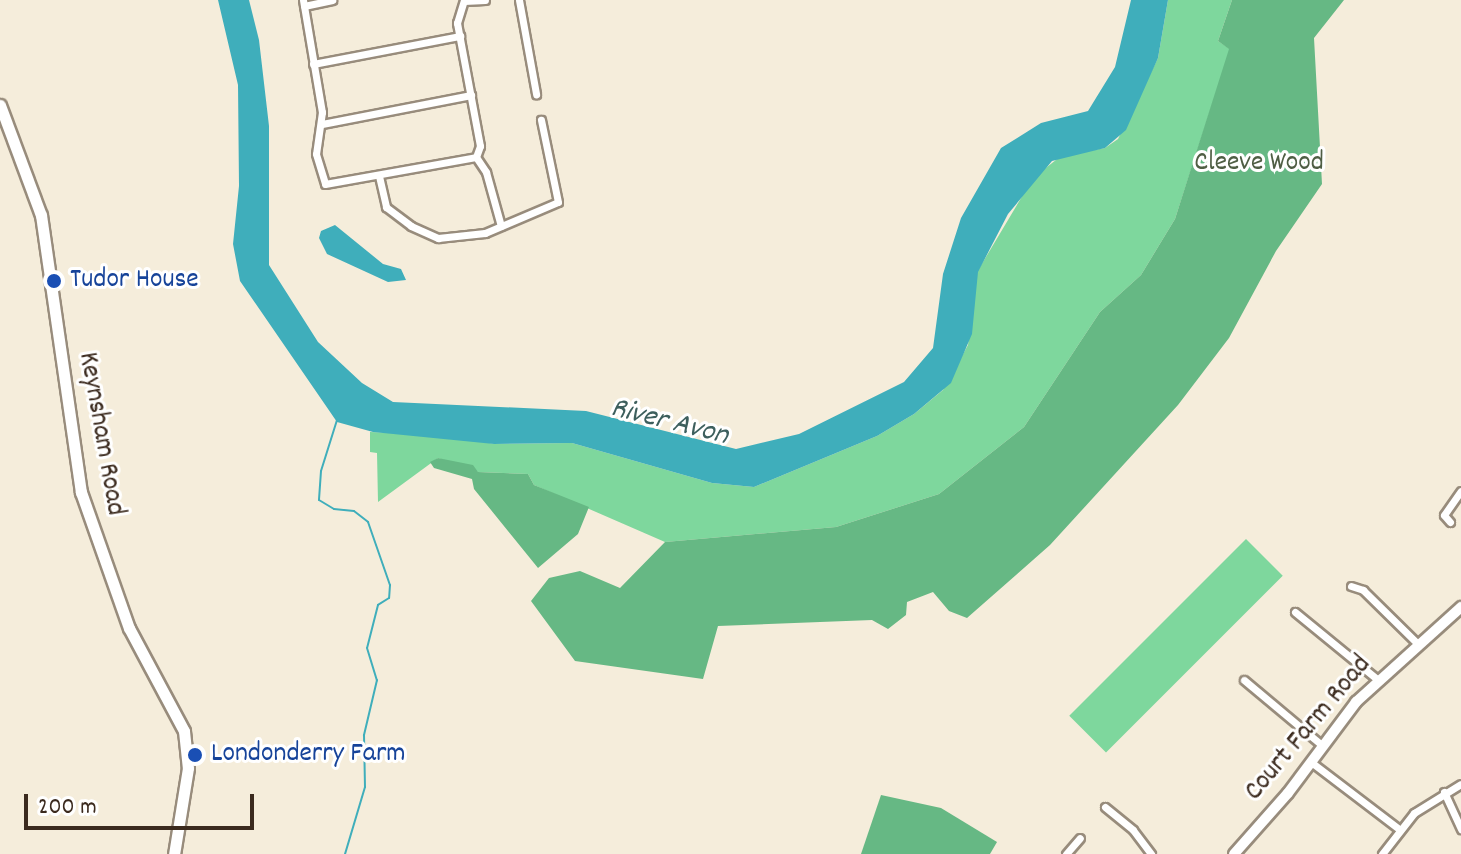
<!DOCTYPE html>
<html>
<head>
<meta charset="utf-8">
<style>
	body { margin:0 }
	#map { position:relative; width:1461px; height:854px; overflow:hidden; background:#f5eddb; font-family:Dekko,sans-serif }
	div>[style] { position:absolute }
	.green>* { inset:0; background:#7ed79d; transform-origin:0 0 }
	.forest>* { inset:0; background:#66b884 }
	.water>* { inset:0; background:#3faebb }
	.stream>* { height:2px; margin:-1px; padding:0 1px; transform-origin:1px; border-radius:1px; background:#3faebb }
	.roads { filter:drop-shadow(2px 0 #988c7c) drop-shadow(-2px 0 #988c7c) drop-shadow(0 2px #988c7c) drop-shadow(0 -2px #988c7c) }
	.street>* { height:7px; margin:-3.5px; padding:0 3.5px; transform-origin:3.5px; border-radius:3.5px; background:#fff }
	.secondary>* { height:10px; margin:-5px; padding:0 5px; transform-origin:5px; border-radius:5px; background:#fff }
	.primary>* { height:11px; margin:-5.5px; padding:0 5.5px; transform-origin:5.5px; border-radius:5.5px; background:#fff }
	.dots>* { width:22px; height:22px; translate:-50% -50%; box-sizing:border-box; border:4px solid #fff; border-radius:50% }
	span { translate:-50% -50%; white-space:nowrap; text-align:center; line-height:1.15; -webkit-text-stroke:6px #fff; paint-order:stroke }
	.park-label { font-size:28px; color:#4f5e44 }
	.transit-label { font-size:28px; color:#164399 }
	.left { translate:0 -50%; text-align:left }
	.street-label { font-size:28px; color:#3b2a1e }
	.water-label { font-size:30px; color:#3d5f5d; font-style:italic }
	.scale { position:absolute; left:24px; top:794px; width:230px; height:36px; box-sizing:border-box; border:4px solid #3b2a1e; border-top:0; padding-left:10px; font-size:24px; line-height:28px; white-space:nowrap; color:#3b2a1e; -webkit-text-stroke:6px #fff; paint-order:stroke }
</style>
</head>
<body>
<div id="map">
	<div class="green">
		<i style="clip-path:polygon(1168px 0,1232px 0,1218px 41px,1230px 49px,1175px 219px,1141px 275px,1100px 312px,1024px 427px,939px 494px,836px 527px,665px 542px,534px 485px,528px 474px,478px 472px,438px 458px,378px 502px,377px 453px,370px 452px,370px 432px,451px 435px,494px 444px,572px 443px,712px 483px,754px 487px,877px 436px,914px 414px,943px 390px,968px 345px,977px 272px,1033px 178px,1061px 156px,1105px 148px,1118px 139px,1158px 58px)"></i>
		<i style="left:1246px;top:539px;width:52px;height:250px;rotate:45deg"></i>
	</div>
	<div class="forest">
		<i style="clip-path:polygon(1232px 0,1344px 0,1314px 38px,1322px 184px,1276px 251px,1229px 338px,1178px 405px,1050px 545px,967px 618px,949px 611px,933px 592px,907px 602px,906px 615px,888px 629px,872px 620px,718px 626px,703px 679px,575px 661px,531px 601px,549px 578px,580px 571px,620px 588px,665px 542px,836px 527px,939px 494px,1024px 427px,1100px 312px,1141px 275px,1175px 219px,1229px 49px,1218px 41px)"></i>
		<i style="clip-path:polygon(438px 458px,473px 465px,478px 472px,528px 474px,534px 485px,589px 507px,578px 534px,538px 568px,474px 489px,472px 479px,434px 468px,430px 462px)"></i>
		<i style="clip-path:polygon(881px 795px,941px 808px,997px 842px,990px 854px,861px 854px)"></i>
	</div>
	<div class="water">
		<i style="clip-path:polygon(218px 0,249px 0,259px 40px,269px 126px,269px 265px,318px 342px,362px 383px,393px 402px,586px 411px,736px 449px,799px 434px,904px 382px,933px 348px,943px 274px,961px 218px,1001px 148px,1041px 123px,1088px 111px,1115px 67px,1131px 0,1168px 0,1158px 58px,1126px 130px,1105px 148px,1052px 161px,1008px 214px,978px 272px,972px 334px,951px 383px,914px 414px,877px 436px,754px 487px,712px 483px,572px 443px,494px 444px,373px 432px,337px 422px,240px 281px,233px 244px,239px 186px,238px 85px)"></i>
		<i style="clip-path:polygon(335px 225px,383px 264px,401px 269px,406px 280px,388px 282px,327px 254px,319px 238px,321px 231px)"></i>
	</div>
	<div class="stream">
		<i style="left:337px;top:420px;width:53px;rotate:107.4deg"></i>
		<i style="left:321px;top:471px;width:29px;rotate:94deg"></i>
		<i style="left:319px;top:500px;width:17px;rotate:31deg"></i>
		<i style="left:334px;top:509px;width:20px;rotate:6deg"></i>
		<i style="left:354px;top:511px;width:18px;rotate:38deg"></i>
		<i style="left:368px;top:522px;width:67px;rotate:70.8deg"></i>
		<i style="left:390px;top:585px;width:13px;rotate:94deg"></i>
		<i style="left:389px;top:598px;width:13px;rotate:148deg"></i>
		<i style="left:378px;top:605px;width:44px;rotate:104.3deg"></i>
		<i style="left:367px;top:648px;width:34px;rotate:73deg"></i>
		<i style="left:377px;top:680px;width:57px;rotate:103.3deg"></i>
		<i style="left:364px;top:735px;width:52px;rotate:88.9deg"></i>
		<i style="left:365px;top:787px;width:70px;rotate:106.6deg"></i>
	</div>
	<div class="roads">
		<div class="street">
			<i style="left:303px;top:0;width:114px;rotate:80.4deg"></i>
			<i style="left:322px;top:112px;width:42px;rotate:98.1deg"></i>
			<i style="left:316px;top:154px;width:31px;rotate:73deg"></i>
			<i style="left:325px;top:184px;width:153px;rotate:-10.1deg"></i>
			<i style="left:464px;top:0;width:24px;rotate:107deg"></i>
			<i style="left:457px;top:23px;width:125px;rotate:79.4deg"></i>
			<i style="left:480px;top:146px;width:12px;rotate:110deg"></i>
			<i style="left:476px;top:157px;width:18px;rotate:56deg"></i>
			<i style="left:486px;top:172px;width:56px;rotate:74.5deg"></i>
			<i style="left:519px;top:0;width:96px;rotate:79.7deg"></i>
			<i style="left:464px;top:1px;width:21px;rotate:-3deg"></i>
			<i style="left:304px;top:6px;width:29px;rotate:-12deg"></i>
			<i style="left:313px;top:64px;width:150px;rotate:-10.8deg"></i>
			<i style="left:322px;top:124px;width:152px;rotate:-11deg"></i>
			<i style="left:379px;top:176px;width:32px;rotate:77deg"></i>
			<i style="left:386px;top:207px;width:31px;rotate:37deg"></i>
			<i style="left:411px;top:226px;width:30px;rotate:24deg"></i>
			<i style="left:438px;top:238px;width:47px;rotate:-6.1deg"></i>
			<i style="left:485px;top:233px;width:79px;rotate:-23deg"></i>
			<i style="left:558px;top:202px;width:84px;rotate:-101.7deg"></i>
			<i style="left:1450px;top:522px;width:9px;rotate:-131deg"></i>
			<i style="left:1444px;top:515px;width:29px;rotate:-55deg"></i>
			<i style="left:1351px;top:586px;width:13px;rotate:18deg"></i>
			<i style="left:1363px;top:590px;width:77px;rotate:44.5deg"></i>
			<i style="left:1295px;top:612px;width:107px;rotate:39.3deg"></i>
			<i style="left:1244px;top:680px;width:103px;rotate:39.9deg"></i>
			<i style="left:1311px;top:762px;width:111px;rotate:37.3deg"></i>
			<i style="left:1444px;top:792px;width:41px;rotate:65.3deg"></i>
			<i style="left:1105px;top:807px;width:36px;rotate:39deg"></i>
			<i style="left:1133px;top:830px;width:30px;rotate:53deg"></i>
			<i style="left:1066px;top:854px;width:21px;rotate:-49deg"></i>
			<i style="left:1382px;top:854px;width:52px;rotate:-52deg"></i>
			<i style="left:1414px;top:813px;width:55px;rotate:-31.7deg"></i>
		</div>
		<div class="secondary">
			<i style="left:1234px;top:854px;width:81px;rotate:-48.5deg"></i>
			<i style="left:1288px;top:793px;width:114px;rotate:-53.2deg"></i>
			<i style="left:1356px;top:702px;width:142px;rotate:-42.1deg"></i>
		</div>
		<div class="primary">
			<i style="left:0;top:105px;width:117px;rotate:69.6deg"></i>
			<i style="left:41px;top:215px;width:280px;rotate:81.8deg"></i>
			<i style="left:81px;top:492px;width:144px;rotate:70.6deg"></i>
			<i style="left:129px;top:628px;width:117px;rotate:61.9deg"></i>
			<i style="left:184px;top:731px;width:37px;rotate:84deg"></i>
			<i style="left:188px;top:768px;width:87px;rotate:99.2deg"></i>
		</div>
	</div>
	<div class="dots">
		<i style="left:54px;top:281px;background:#1a4fb4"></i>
		<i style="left:195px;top:755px;background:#1a4fb4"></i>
	</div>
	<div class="park-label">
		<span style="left:1259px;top:164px">Cleeve Wood</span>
	</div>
	<div class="transit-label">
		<span class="left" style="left:70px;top:281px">Tudor House</span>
		<span class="left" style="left:211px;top:755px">Londonderry Farm</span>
	</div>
	<div class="street-label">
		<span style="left:100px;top:434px;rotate:80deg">Keynsham Road</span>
		<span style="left:1309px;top:729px;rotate:-50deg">Court Farm Road</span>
	</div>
	<div class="water-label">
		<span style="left:669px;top:424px;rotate:14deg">River Avon</span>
	</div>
	<div class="scale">200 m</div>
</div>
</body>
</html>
